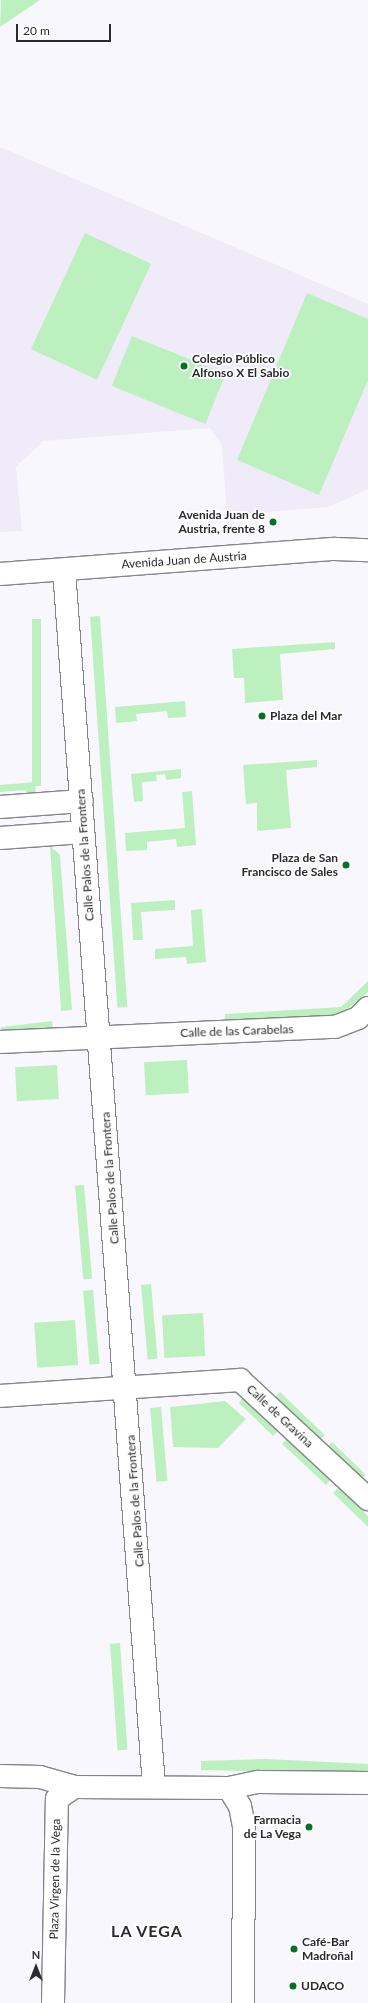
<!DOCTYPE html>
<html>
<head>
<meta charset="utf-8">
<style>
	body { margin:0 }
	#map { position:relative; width:368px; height:2003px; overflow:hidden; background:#f9f7fe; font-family:Lato,sans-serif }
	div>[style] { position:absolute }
	.built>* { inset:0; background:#efebf9 }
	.green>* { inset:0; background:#bdf0bf; transform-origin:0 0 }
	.roads { filter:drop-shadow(1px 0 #86838d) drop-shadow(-1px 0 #86838d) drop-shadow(0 1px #86838d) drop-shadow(0 -1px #86838d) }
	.minor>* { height:22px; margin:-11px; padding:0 11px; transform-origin:11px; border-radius:11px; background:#fff }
	.major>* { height:22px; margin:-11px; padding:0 11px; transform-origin:11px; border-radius:11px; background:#fff }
	.dots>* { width:11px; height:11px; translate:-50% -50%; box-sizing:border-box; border:2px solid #fff; border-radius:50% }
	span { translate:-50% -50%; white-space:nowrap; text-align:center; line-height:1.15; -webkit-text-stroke:3.5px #fff; paint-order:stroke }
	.poi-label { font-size:12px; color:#2b2a2e; font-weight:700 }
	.left { translate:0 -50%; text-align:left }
	.right { translate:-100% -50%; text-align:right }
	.street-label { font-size:12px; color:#2b2a2e }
	.district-label { font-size:16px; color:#2b2a2e; font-weight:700; letter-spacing:1px }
	.north { position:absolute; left:16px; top:1947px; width:40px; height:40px; -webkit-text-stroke:3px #fff; paint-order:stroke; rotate:0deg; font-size:11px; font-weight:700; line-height:16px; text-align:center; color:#2b2a2e }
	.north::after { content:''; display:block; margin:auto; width:14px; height:18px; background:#2b2a2e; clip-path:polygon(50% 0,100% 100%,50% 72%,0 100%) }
	.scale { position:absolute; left:16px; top:24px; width:95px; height:18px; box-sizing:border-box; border:2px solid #2b2a2e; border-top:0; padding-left:5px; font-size:12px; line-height:14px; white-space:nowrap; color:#2b2a2e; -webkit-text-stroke:3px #fff; paint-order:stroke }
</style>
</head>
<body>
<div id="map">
	<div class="built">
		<i style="clip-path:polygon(0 147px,368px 304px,368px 489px,329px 507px,227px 515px,222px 446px,210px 428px,43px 441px,16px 467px,22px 531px,0 532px)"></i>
	</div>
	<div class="green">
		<i style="clip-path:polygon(1px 0,40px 0,0 27px)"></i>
		<i style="left:85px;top:233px;width:73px;height:128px;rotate:25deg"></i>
		<i style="clip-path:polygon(307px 293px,368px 319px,368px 380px,319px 495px,237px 460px)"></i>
		<i style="left:132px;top:336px;width:101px;height:54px;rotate:22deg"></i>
		<i style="left:100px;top:616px;width:392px;height:10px;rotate:86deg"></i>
		<i style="left:32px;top:619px;width:9px;height:167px"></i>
		<i style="clip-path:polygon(335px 642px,335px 649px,280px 654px,283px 700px,245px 703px,244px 678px,234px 678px,232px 649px)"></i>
		<i style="clip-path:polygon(185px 701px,186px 717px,168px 718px,167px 711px,136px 714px,137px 721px,116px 723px,115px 707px)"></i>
		<i style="clip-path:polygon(317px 760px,317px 767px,286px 770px,291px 828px,257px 831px,257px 803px,246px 804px,243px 765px)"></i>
		<i style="clip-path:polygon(181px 769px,181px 778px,166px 780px,165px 774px,156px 775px,157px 781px,142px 782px,143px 801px,134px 802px,131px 774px)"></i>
		<i style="clip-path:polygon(35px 782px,36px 797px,26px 797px,26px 790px,0 792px,0 785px)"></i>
		<i style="clip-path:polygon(192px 791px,196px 845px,177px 847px,176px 839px,147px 842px,147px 850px,126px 851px,125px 833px,185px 828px,182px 792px)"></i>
		<i style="clip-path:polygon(50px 846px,60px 855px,72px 1010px,61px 1011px)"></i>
		<i style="clip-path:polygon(175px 900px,175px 910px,141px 912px,143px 940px,133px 940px,131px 903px)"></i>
		<i style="clip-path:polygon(202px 909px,206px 962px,187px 964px,186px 957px,155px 959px,155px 949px,193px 946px,191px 910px)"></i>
		<i style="clip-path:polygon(368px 981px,368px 992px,338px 1017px,225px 1023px,225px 1014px,341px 1007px)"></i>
		<i style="left:52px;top:1021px;width:8px;height:52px;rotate:83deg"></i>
		<i style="left:187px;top:1060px;width:33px;height:43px;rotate:87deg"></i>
		<i style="left:57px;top:1065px;width:34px;height:42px;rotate:87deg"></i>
		<i style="left:84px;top:1185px;width:94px;height:9px;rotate:85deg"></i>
		<i style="left:151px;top:1284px;width:75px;height:10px;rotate:85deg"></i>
		<i style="left:93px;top:1290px;width:74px;height:10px;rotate:85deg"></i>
		<i style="left:203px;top:1313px;width:43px;height:41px;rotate:87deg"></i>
		<i style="left:75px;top:1320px;width:45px;height:41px;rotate:86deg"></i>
		<i style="left:280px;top:1392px;width:62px;height:8px;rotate:44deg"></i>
		<i style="clip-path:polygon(243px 1397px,279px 1430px,273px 1436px,239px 1403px)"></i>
		<i style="clip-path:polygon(225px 1401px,246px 1419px,218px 1448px,173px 1447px,170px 1407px)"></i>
		<i style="left:161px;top:1407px;width:74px;height:11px;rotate:85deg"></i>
		<i style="left:287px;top:1439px;width:60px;height:7px;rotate:43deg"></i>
		<i style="left:332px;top:1442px;width:47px;height:8px;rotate:44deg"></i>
		<i style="clip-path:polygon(339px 1487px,368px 1516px,368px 1527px,333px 1493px)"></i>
		<i style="left:120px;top:1643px;width:107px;height:10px;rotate:86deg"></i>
		<i style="clip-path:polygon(266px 1759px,368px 1764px,368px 1774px,201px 1770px,201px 1761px)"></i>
	</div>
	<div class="roads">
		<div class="minor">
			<i style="left:64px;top:570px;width:1220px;rotate:85.77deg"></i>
			<i style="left:0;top:807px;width:82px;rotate:-4.2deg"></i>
			<i style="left:0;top:838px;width:83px;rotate:-4.1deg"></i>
			<i style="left:0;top:1042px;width:335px;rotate:-2.6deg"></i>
			<i style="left:335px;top:1027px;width:25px;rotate:-21deg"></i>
			<i style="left:358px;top:1018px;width:14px;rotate:-45deg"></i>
			<i style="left:0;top:1396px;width:241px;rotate:-3.8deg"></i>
			<i style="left:240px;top:1380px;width:175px;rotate:42.9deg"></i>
			<i style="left:0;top:1776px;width:40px;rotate:1.4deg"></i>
			<i style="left:40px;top:1777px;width:35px;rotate:16deg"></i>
			<i style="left:74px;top:1787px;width:155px;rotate:0.4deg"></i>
			<i style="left:229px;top:1788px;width:30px;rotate:-12deg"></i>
			<i style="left:258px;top:1782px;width:110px;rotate:0.5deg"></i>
			<i style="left:229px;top:1788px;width:21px;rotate:59deg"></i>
			<i style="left:240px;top:1806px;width:21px;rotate:79deg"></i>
			<i style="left:244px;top:1827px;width:176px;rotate:90.3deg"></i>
			<i style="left:53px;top:2003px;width:204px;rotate:-88.9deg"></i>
			<i style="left:57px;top:1799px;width:21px;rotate:-35deg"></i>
		</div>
		<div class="major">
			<i style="left:0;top:574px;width:336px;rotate:-4.3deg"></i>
			<i style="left:335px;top:549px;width:33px;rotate:2deg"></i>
		</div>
	</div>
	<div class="dots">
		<i style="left:184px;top:366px;background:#057122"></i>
		<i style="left:273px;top:522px;background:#057122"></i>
		<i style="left:262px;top:716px;background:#057122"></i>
		<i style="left:346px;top:865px;background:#057122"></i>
		<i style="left:309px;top:1827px;background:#057122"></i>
		<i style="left:294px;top:1949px;background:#057122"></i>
		<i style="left:293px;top:1986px;background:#057122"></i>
	</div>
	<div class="poi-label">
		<span class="left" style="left:192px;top:366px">Colegio Público<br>Alfonso X El Sabio</span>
		<span class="right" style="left:265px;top:522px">Avenida Juan de<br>Austria, frente 8</span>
		<span class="left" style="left:270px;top:716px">Plaza del Mar</span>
		<span class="right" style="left:338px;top:865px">Plaza de San<br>Francisco de Sales</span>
		<span class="right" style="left:301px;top:1827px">Farmacia<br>de La Vega</span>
		<span class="left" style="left:302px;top:1949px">Café-Bar<br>Madroñal</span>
		<span class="left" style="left:301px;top:1986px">UDACO</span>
	</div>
	<div class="street-label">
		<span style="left:184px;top:560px;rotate:-4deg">Avenida Juan de Austria</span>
		<span style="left:85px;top:855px;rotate:-94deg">Calle Palos de la Frontera</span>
		<span style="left:237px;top:1031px;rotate:-2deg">Calle de las Carabelas</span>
		<span style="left:110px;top:1178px;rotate:-94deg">Calle Palos de la Frontera</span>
		<span style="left:280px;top:1416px;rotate:43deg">Calle de Gravina</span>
		<span style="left:135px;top:1501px;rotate:-94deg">Calle Palos de la Frontera</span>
		<span style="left:55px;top:1879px;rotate:-89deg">Plaza Virgen de la Vega</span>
	</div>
	<div class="district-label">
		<span style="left:147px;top:1931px">LA VEGA</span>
	</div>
	<div class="north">N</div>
	<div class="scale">20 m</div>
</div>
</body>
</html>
